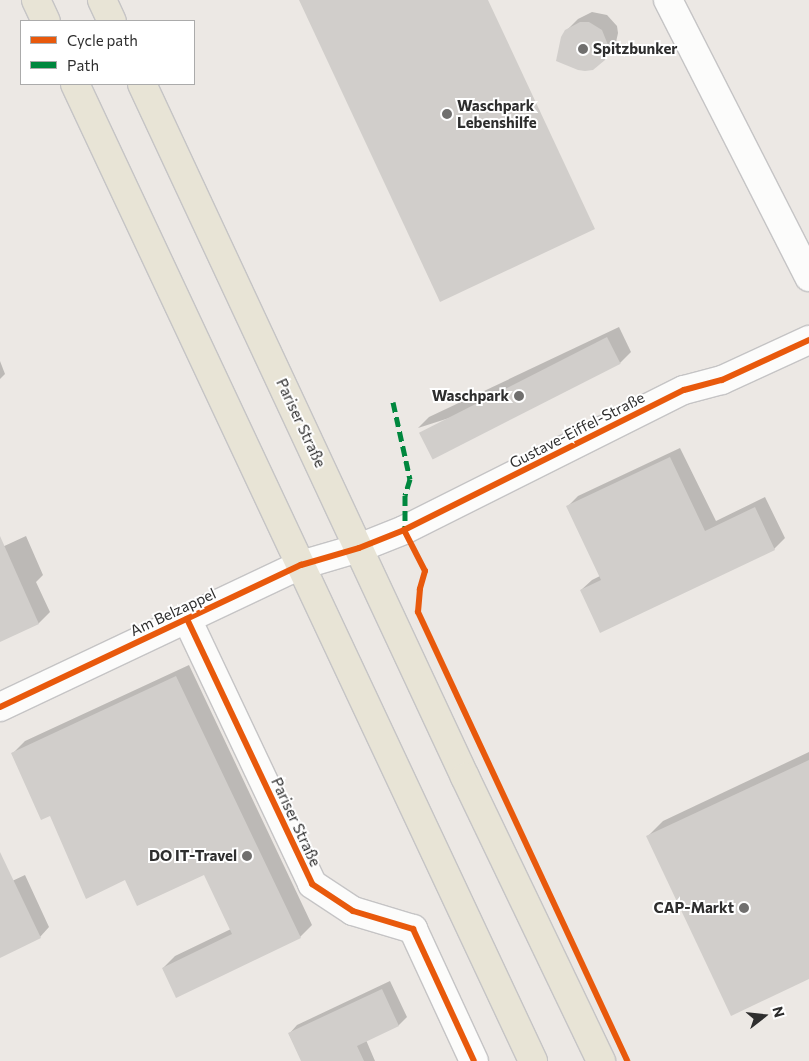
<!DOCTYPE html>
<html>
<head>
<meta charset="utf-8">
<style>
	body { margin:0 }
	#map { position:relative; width:809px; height:1061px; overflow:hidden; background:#ece8e4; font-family:Commissioner,sans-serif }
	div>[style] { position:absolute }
	.shadow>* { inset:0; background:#0003 }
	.building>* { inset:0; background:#d1cecb; transform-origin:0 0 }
	.roads { filter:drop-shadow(1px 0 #c5c4c5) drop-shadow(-1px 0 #c5c4c5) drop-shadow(0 1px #c5c4c5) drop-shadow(0 -1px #c5c4c5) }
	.street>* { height:28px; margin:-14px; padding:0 14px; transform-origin:14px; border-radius:14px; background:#fcfcfb }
	.primary>* { height:28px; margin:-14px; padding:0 14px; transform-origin:14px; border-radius:14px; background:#e8e4d6 }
	.quiet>* { height:5px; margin-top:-2.5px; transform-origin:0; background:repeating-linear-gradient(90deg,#00873e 0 10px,transparent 0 15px) }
	.cycleway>* { height:6px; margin:-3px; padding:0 3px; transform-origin:3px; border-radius:3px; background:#e8590c }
	.dots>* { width:14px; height:14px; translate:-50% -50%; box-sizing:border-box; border:2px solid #fff; border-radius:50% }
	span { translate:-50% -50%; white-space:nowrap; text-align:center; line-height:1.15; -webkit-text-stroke:4px #fff; paint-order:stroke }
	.poi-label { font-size:15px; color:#2e2e2e; font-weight:700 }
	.left { translate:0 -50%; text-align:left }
	.right { translate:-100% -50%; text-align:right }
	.street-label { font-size:15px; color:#2e2e2e }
	.legend { position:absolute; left:20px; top:20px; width:175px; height:65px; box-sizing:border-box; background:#fff; border:1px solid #ababab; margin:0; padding:6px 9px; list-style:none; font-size:15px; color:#2e2e2e }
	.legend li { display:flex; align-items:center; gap:10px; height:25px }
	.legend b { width:25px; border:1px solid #ababab }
	.north { position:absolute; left:739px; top:991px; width:50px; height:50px; -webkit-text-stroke:4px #fff; paint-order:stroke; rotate:74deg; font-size:14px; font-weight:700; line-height:20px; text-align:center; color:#2e2e2e }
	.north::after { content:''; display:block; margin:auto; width:18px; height:22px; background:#2e2e2e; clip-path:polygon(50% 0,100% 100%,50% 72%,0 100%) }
</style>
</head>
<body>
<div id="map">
	<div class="shadow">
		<i style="clip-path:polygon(592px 12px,607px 15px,617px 26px,618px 33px,615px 47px,604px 59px,566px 31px,578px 19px)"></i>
		<i style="clip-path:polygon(619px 327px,631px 352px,620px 363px,418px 428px,429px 417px)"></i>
		<i style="clip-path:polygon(0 361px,5px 374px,0 379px)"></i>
		<i style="clip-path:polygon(680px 448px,716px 521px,765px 497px,785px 538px,774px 549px,581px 590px,592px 580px,600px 576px,568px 506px,578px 496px)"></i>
		<i style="clip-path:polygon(26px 536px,43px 575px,36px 582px,50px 612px,39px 623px,0 640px,0 548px)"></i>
		<i style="clip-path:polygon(189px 665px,312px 925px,300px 937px,163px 968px,175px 956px,231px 929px,205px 874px,126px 878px,50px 815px,13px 753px,25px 741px)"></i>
		<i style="clip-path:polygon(809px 752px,809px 978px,648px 836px,663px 821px)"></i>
		<i style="clip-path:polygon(0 862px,10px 882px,25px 875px,49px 927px,40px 937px,0 956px)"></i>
		<i style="clip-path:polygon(390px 981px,407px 1017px,399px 1025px,366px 1040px,375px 1061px,302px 1061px,289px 1034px,297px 1025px)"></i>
	</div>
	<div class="building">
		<i style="clip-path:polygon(299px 0,488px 0,595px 229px,440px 302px)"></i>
		<i style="clip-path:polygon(580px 22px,589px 22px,602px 30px,608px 45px,605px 60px,593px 70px,585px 71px,578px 70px,556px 61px,561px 37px,565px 30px)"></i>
		<i style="left:607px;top:337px;width:30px;height:211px;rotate:63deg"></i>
		<i style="clip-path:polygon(670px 457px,705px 531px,755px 507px,775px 550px,600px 633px,580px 590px,601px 580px,566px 506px)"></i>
		<i style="clip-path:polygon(0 536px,39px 624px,0 642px)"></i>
		<i style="clip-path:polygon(176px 676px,301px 938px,176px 998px,162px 968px,232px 934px,204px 875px,137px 906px,125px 880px,86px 899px,50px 816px,41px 820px,11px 753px)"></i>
		<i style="clip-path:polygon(809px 760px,809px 979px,731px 1016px,646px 836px)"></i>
		<i style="clip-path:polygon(0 852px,41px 938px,0 958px)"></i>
		<i style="clip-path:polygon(382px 989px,399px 1026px,357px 1046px,364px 1061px,301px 1061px,288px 1033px)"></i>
	</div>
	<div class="roads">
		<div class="street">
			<i style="left:668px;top:0;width:311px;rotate:63deg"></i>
			<i style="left:187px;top:619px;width:293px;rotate:64.7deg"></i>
			<i style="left:312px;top:884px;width:49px;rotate:33.4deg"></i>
			<i style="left:353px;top:911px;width:63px;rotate:16.7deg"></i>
			<i style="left:413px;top:929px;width:145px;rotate:65.2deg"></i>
			<i style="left:0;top:707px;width:333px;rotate:-25.3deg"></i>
			<i style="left:301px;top:565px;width:60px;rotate:-16.3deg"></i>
			<i style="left:359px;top:548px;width:48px;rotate:-21.8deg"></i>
			<i style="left:404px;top:530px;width:313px;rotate:-26.6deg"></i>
			<i style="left:684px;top:390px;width:39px;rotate:-15deg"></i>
			<i style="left:722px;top:380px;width:96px;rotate:-24.7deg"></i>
		</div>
		<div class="primary">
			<i style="left:36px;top:0;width:23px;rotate:65deg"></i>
			<i style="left:102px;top:0;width:23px;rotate:65deg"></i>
			<i style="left:75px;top:84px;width:1079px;rotate:64.88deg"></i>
			<i style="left:142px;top:84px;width:765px;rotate:65.01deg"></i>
			<i style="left:465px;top:777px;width:315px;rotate:64.4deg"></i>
		</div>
	</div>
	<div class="quiet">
		<i style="left:393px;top:402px;width:79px;rotate:77.6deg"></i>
		<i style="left:410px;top:479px;width:17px;rotate:107deg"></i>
		<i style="left:405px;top:495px;width:38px;rotate:90deg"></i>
	</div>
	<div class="cycleway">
		<i style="left:404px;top:530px;width:46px;rotate:62.9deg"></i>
		<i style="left:425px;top:571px;width:19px;rotate:106deg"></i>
		<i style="left:420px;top:589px;width:23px;rotate:95deg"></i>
		<i style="left:418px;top:612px;width:495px;rotate:65deg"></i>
		<i style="left:187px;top:619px;width:293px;rotate:64.7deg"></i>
		<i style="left:312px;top:884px;width:49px;rotate:33.4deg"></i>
		<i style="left:353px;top:911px;width:63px;rotate:16.7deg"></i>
		<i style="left:413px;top:929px;width:145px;rotate:65.2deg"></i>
		<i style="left:0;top:707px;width:333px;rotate:-25.3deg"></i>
		<i style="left:301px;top:565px;width:60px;rotate:-16.3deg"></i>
		<i style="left:359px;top:548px;width:48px;rotate:-21.8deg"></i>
		<i style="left:404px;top:530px;width:313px;rotate:-26.6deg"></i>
		<i style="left:684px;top:390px;width:39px;rotate:-15deg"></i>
		<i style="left:722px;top:380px;width:96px;rotate:-24.7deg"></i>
	</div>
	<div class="dots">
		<i style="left:583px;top:49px;background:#706f6e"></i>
		<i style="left:447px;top:114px;background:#706f6e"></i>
		<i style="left:519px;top:396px;background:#706f6e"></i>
		<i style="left:247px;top:856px;background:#706f6e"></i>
		<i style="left:744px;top:908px;background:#706f6e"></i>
	</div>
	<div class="poi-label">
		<span class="left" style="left:593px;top:49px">Spitzbunker</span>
		<span class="left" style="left:457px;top:114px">Waschpark<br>Lebenshilfe</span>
		<span class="right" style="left:509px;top:396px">Waschpark</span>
		<span class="right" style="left:237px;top:856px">DO IT-Travel</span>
		<span class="right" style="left:734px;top:908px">CAP-Markt</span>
	</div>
	<div class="street-label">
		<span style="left:301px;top:423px;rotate:65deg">Pariser Straße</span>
		<span style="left:577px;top:430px;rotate:-27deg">Gustave-Eiffel-Straße</span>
		<span style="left:173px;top:612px;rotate:-25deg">Am Belzappel</span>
		<span style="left:296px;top:822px;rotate:65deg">Pariser Straße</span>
	</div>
	<ul class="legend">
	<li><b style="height:6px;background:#e8590c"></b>Cycle path</li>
	<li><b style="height:6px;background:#00873e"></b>Path</li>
	</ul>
	<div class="north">N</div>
</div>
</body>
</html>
